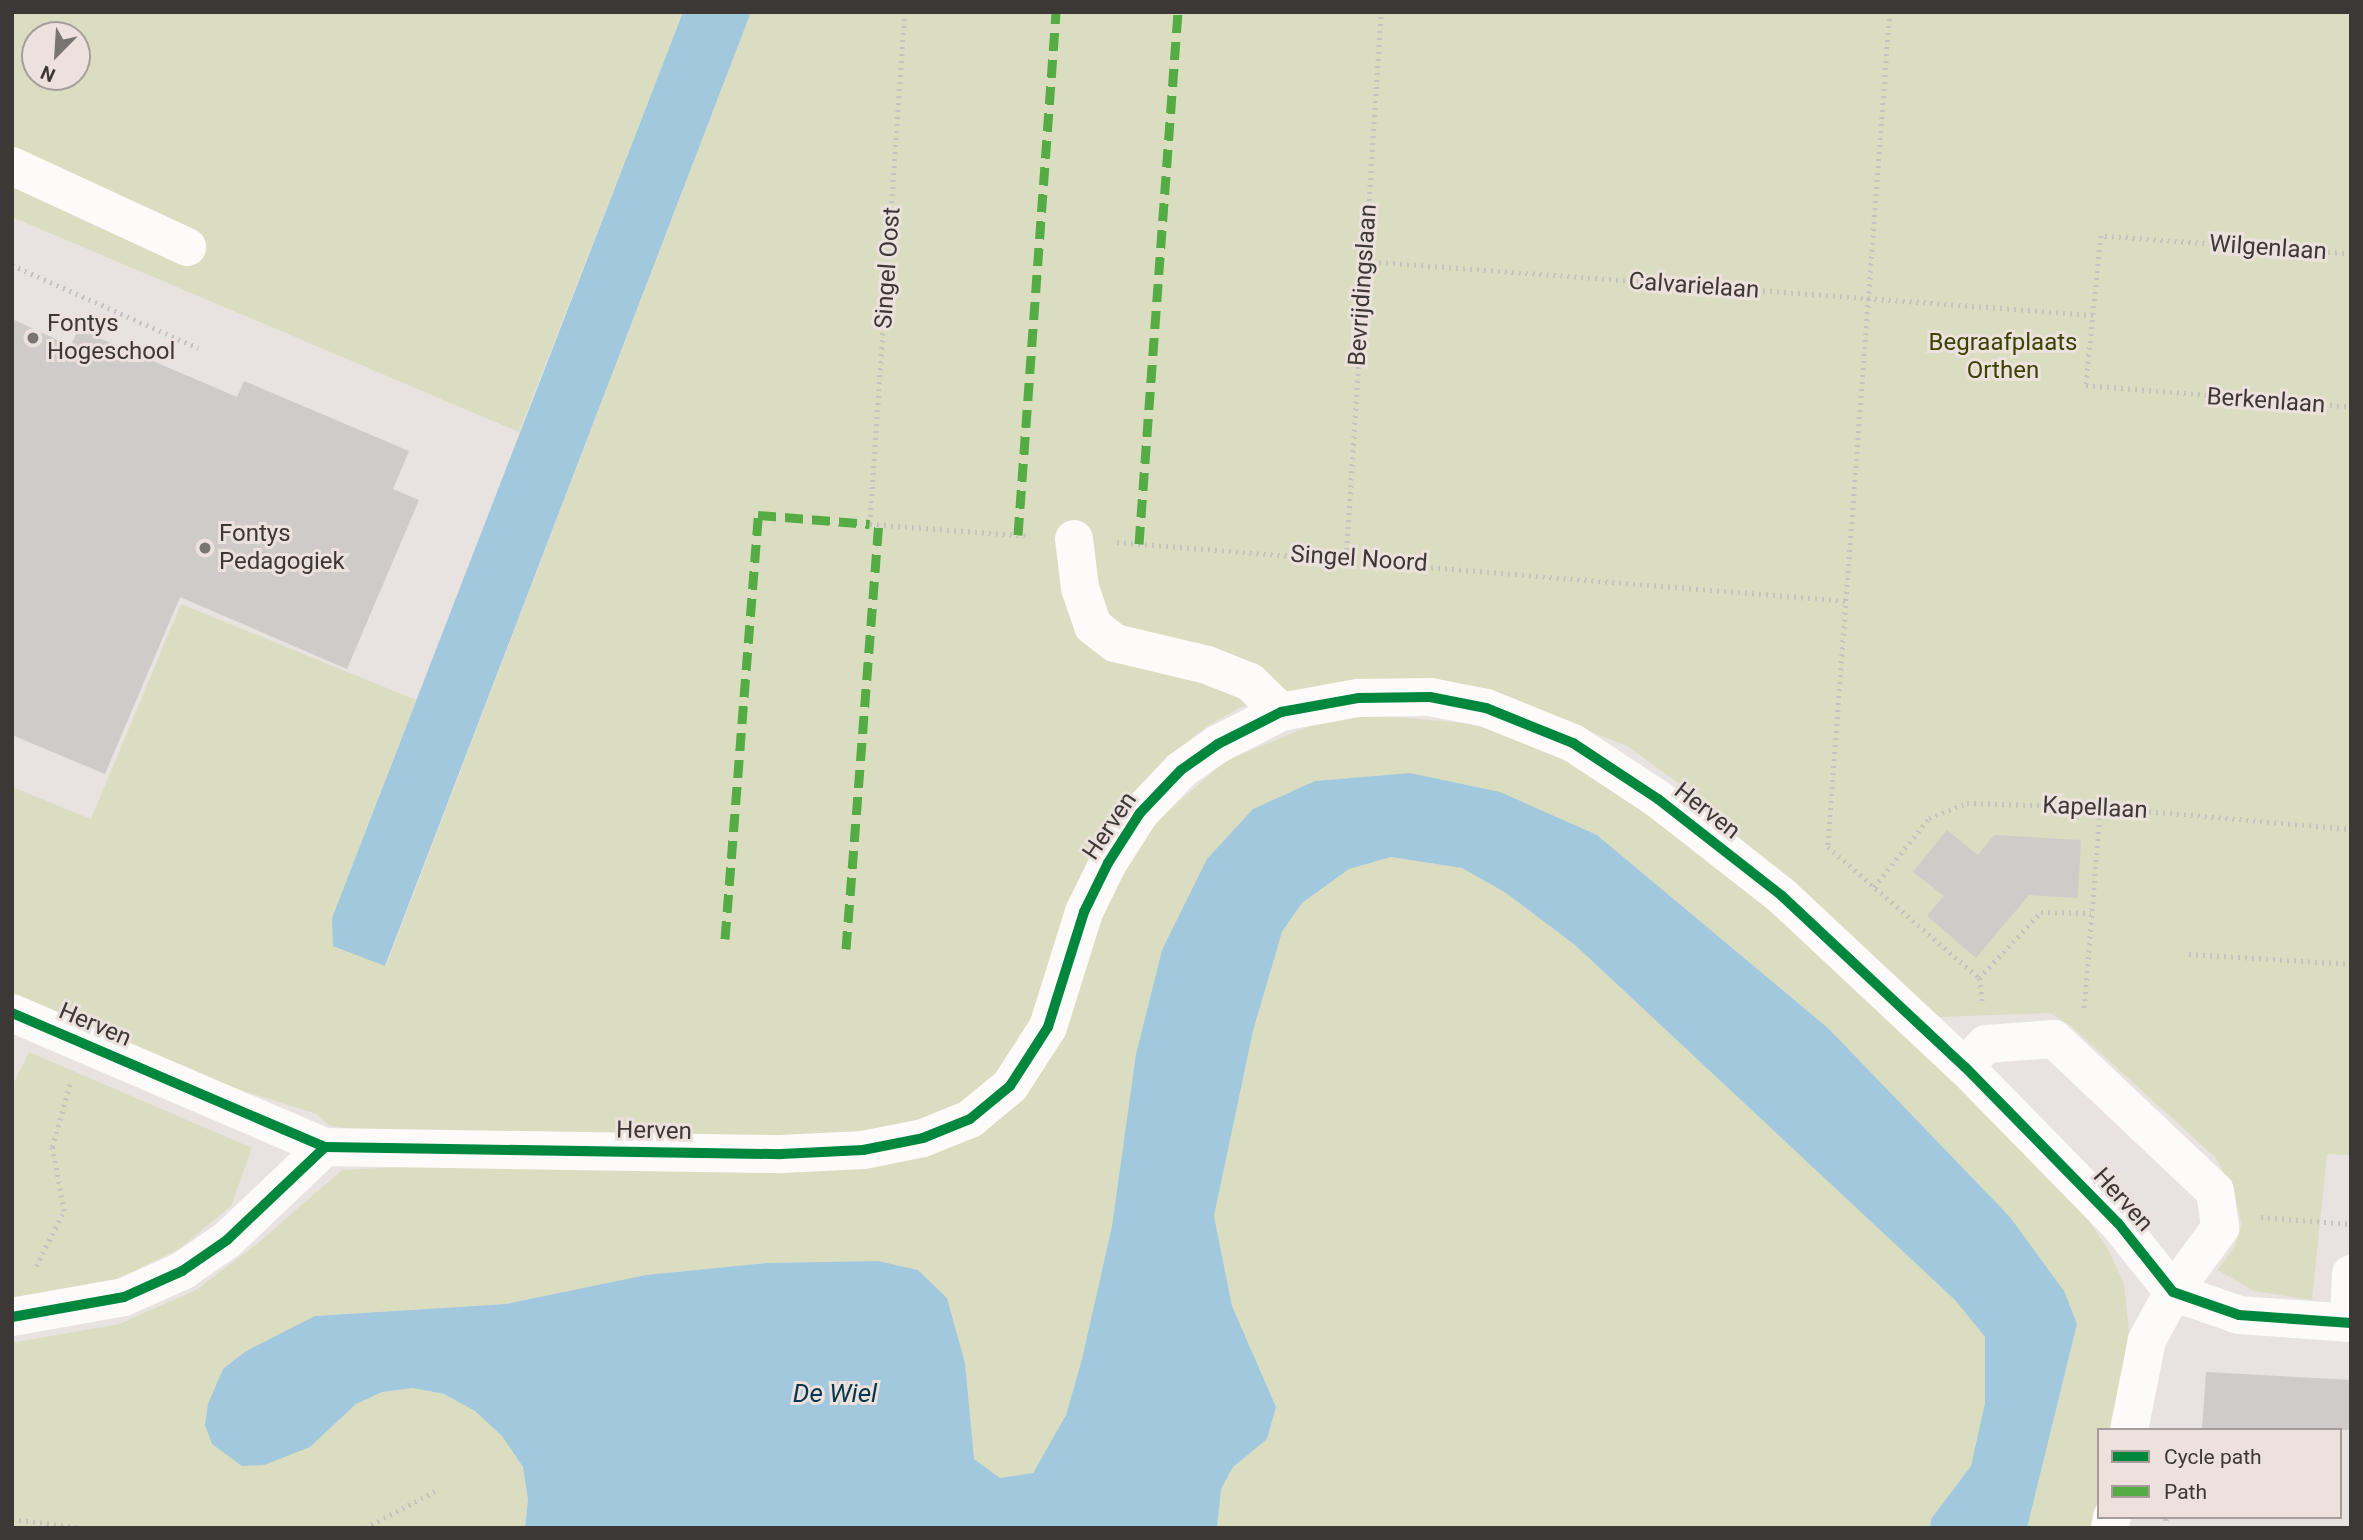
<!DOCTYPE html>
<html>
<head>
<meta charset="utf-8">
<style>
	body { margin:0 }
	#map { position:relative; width:2363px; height:1540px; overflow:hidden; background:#e8e2e0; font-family:Roboto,sans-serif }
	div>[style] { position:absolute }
	.green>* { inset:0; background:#dbddc1 }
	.water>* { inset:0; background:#a1c8dd }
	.building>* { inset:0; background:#cfcbc9 }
	.path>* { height:4.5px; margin-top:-2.25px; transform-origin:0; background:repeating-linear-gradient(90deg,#c5c3c2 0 2px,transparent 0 7px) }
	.minor>* { height:38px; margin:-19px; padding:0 19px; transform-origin:19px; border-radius:19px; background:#fcfbfa }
	.quiet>* { height:9px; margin-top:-4.5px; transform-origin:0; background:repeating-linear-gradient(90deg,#55ac45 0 18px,transparent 0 27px) }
	.cycleway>* { height:10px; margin:-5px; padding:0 5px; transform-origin:5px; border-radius:5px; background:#00873e }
	.dots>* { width:19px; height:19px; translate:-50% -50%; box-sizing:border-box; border:4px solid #ece1dc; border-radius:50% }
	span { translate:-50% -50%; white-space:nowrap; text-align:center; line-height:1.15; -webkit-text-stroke:6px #ece1dc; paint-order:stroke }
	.street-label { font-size:24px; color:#3c3836 }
	.poi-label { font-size:24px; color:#3c3836 }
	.left { translate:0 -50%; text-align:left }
	.park-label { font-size:24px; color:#3c4200 }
	.water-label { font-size:26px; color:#04374d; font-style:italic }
	.frame { position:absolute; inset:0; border:14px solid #3c3836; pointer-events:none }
	.legend { position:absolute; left:2097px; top:1428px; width:245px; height:91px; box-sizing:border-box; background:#ece1dc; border:2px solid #a69d9a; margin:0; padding:9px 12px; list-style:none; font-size:21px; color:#3c3836 }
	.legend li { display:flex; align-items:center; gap:14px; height:35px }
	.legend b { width:35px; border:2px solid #a69d9a }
	.north { position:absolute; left:21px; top:21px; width:70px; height:70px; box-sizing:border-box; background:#ece1dc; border:2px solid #a69d9a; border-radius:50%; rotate:204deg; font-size:19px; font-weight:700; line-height:28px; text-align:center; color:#3c3836 }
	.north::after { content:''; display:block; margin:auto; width:24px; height:32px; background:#787472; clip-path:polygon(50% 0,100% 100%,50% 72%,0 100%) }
</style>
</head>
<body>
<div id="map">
	<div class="green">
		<i style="clip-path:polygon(evenodd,12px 12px,683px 12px,519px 432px,12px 217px,12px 12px,35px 35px,77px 35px,77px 77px,35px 77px,35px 35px)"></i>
		<i style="clip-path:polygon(751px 12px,2351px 12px,2351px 1155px,2327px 1154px,2312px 1300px,2254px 1291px,2218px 1270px,2235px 1246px,2242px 1224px,2234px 1192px,2216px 1158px,2070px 1025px,2050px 1013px,1939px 1017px,1681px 785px,1627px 746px,1487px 690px,1304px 689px,1239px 708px,1206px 727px,1172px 754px,1034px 1019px,996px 1076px,962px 1103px,921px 1122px,860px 1136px,377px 1134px,328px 1125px,317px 1114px,224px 1085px,12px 996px,12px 787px,91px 819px,181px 604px,416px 700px,332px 918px,386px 966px)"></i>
		<i style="clip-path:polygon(1364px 714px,1485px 725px,1566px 753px,1741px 877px,2010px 1137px,2083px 1213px,2107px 1247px,2124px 1284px,2129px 1331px,2112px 1430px,2099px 1430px,2099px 1494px,2091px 1528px,2027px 1528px,2077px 1324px,2010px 1217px,1829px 1029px,1597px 835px,1410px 773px,1315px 781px,1253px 809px,1162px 950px,1136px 1054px,1112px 1226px,1082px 1359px,1066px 1415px,1033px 1473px,1000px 1478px,974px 1459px,965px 1363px,947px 1298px,918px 1270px,878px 1261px,767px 1263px,646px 1275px,506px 1304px,316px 1316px,246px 1351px,310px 1447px,356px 1404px,382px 1392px,412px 1388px,444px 1394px,475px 1411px,502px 1436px,523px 1467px,528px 1500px,525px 1528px,12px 1528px,12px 1343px,119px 1324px,196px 1290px,257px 1244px,342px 1170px,978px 1136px,1123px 872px,1155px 823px,1225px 761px,1315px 724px)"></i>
		<i style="clip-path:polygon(1391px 857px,1462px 868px,1506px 893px,1575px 945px,1955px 1300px,1985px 1337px,1985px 1403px,1971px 1466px,1931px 1519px,1930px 1528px,1217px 1528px,1221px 1489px,1233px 1467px,1267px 1438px,1276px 1407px,1232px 1306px,1214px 1216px,1253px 1031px,1282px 932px,1302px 903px,1349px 869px)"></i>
		<i style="clip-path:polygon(29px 1052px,252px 1148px,231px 1206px,179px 1249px,111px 1282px,12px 1300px,12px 1086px)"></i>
	</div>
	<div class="water">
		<i style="clip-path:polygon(683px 12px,751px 12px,385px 966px,333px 946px,332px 918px)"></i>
		<i style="clip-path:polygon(1410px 773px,1500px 792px,1597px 835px,1829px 1029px,2010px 1217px,2064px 1291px,2077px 1324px,2027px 1528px,1930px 1528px,1931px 1519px,1971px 1466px,1985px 1403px,1985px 1337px,1955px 1300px,1575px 945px,1506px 893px,1462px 868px,1391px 857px,1349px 869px,1302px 903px,1282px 932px,1253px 1031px,1214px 1216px,1232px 1306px,1276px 1407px,1267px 1439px,1233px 1467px,1221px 1489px,1217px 1528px,525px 1528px,528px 1500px,523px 1467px,502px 1436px,475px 1411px,444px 1394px,413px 1388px,382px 1392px,356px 1404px,310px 1447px,264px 1465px,242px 1466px,212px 1444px,205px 1425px,208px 1404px,223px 1369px,246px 1351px,315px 1316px,506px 1304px,646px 1275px,767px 1263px,878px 1261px,918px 1270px,947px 1298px,965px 1363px,974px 1459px,1000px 1478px,1033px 1473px,1066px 1415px,1082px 1359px,1112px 1226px,1136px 1054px,1162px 950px,1207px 859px,1253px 809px,1315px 781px)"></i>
	</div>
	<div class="building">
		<i style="clip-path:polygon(12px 319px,71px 346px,78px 329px,237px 397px,244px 381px,409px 451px,393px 489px,419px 500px,347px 669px,180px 597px,105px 774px,12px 735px)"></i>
		<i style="clip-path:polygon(1947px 830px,1978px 855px,1994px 835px,2081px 840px,2078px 898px,2029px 895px,1976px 958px,1927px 916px,1944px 896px,1913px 872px)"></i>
		<i style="clip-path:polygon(2206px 1372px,2351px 1380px,2351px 1430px,2202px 1430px)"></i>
	</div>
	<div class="path">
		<i style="left:905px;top:12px;width:513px;rotate:93.91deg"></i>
		<i style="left:870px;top:524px;width:161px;rotate:4.3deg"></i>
		<i style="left:1890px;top:12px;width:837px;rotate:94.25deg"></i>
		<i style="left:1828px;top:847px;width:200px;rotate:40.9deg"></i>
		<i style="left:2351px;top:254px;width:251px;rotate:-175.9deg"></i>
		<i style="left:2101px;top:236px;width:150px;rotate:95.7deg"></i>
		<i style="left:2086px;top:385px;width:266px;rotate:4.7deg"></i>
		<i style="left:1365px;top:261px;width:730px;rotate:4.24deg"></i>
		<i style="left:12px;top:265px;width:204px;rotate:24deg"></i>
		<i style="left:1117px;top:542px;width:732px;rotate:4.62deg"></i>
		<i style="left:1346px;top:557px;width:546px;rotate:-86.33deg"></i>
		<i style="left:1874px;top:887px;width:88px;rotate:-51.4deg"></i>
		<i style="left:1929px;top:818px;width:41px;rotate:-21.5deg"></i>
		<i style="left:1967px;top:803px;width:133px;rotate:1.7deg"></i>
		<i style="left:2100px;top:807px;width:252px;rotate:5deg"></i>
		<i style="left:2189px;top:954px;width:162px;rotate:3.5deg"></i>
		<i style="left:1982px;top:1001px;width:23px;rotate:-97deg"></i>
		<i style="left:1979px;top:978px;width:91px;rotate:-46.8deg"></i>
		<i style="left:2041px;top:912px;width:50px;rotate:1.1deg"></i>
		<i style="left:2084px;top:1008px;width:202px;rotate:-85.4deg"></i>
		<i style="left:2261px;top:1217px;width:90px;rotate:4.4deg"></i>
		<i style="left:36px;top:1266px;width:62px;rotate:-63deg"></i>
		<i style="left:64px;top:1211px;width:65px;rotate:-100.6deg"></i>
		<i style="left:52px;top:1147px;width:66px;rotate:-74.1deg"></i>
		<i style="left:12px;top:1519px;width:72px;rotate:7.2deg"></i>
		<i style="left:365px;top:1528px;width:81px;rotate:-27.8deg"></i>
		<i style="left:2165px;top:1528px;width:11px;rotate:-85deg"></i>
	</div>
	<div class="minor">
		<i style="left:12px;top:166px;width:193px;rotate:24.8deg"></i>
		<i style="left:1074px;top:539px;width:49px;rotate:83deg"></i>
		<i style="left:1080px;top:588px;width:40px;rotate:71.1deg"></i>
		<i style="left:1093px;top:626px;width:28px;rotate:38deg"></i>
		<i style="left:1115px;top:643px;width:95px;rotate:13.4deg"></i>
		<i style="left:1207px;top:665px;width:46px;rotate:21.6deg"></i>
		<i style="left:1250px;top:682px;width:43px;rotate:44.1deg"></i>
		<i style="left:12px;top:1013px;width:340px;rotate:23.2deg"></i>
		<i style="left:325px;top:1147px;width:456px;rotate:0.9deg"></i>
		<i style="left:781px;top:1154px;width:82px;rotate:-2.8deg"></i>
		<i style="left:863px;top:1150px;width:61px;rotate:-11.3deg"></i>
		<i style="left:923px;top:1138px;width:51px;rotate:-22deg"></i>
		<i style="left:970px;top:1119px;width:52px;rotate:-39.5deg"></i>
		<i style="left:1010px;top:1086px;width:70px;rotate:-57.2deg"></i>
		<i style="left:1048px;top:1027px;width:121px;rotate:-72.6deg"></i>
		<i style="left:1084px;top:912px;width:55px;rotate:-63.9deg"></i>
		<i style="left:1108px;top:863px;width:59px;rotate:-57.4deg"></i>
		<i style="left:1140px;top:813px;width:59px;rotate:-46.4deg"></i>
		<i style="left:1181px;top:770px;width:45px;rotate:-35.1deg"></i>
		<i style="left:1218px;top:744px;width:71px;rotate:-26.9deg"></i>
		<i style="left:1281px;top:712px;width:78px;rotate:-10.3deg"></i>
		<i style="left:1358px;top:698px;width:72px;rotate:-0.8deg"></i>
		<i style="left:1430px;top:697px;width:57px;rotate:11.1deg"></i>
		<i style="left:1486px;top:708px;width:94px;rotate:21.9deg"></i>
		<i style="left:1573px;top:743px;width:102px;rotate:33.4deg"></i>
		<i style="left:1658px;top:799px;width:157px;rotate:38deg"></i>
		<i style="left:1782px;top:896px;width:250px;rotate:43.1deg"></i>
		<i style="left:1965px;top:1067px;width:219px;rotate:45.6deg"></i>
		<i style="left:2118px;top:1223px;width:88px;rotate:51.4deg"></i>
		<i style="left:2173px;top:1292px;width:70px;rotate:19.2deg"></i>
		<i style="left:2239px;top:1315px;width:112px;rotate:4.1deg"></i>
		<i style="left:1965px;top:1067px;width:31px;rotate:-48deg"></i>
		<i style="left:1986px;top:1044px;width:68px;rotate:-4.2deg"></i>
		<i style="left:2054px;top:1039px;width:221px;rotate:43.4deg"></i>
		<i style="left:2215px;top:1191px;width:37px;rotate:82deg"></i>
		<i style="left:2220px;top:1228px;width:79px;rotate:126.3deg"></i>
		<i style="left:2173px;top:1292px;width:55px;rotate:118.4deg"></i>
		<i style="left:2147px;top:1340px;width:92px;rotate:101.3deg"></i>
		<i style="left:12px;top:1317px;width:114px;rotate:-10.1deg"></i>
		<i style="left:124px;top:1297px;width:64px;rotate:-24.1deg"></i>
		<i style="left:182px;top:1271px;width:55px;rotate:-34.6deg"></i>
		<i style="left:227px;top:1240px;width:135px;rotate:-43.5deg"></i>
		<i style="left:2349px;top:1323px;width:49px;rotate:-87.7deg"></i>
		<i style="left:2110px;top:1528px;width:11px;rotate:-80deg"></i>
	</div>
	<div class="quiet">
		<i style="left:1018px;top:535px;width:524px;rotate:-85.84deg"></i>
		<i style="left:1139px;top:544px;width:533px;rotate:-85.81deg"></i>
		<i style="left:725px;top:939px;width:425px;rotate:-85.5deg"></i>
		<i style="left:758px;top:515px;width:112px;rotate:4.6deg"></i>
		<i style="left:846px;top:949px;width:426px;rotate:-85.6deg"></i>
	</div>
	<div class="cycleway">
		<i style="left:12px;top:1013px;width:340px;rotate:23.2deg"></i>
		<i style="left:325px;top:1147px;width:456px;rotate:0.9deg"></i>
		<i style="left:781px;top:1154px;width:82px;rotate:-2.8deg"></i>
		<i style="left:863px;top:1150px;width:61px;rotate:-11.3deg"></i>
		<i style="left:923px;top:1138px;width:51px;rotate:-22deg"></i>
		<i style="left:970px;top:1119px;width:52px;rotate:-39.5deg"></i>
		<i style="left:1010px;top:1086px;width:70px;rotate:-57.2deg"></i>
		<i style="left:1048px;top:1027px;width:121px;rotate:-72.6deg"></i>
		<i style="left:1084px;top:912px;width:55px;rotate:-63.9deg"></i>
		<i style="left:1108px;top:863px;width:59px;rotate:-57.4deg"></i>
		<i style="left:1140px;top:813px;width:59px;rotate:-46.4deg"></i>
		<i style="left:1181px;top:770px;width:45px;rotate:-35.1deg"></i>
		<i style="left:1218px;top:744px;width:71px;rotate:-26.9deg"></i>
		<i style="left:1281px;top:712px;width:78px;rotate:-10.3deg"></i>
		<i style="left:1358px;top:698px;width:72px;rotate:-0.8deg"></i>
		<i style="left:1430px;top:697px;width:57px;rotate:11.1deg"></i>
		<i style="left:1486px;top:708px;width:94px;rotate:21.9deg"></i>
		<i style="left:1573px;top:743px;width:102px;rotate:33.4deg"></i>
		<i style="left:1658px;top:799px;width:157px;rotate:38deg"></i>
		<i style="left:1782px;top:896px;width:250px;rotate:43.1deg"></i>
		<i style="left:1965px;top:1067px;width:219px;rotate:45.6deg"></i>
		<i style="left:2118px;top:1223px;width:88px;rotate:51.4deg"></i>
		<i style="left:2173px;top:1292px;width:70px;rotate:19.2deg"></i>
		<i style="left:2239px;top:1315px;width:112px;rotate:4.1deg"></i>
		<i style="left:12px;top:1317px;width:114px;rotate:-10.1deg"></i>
		<i style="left:124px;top:1297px;width:64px;rotate:-24.1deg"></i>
		<i style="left:182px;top:1271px;width:55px;rotate:-34.6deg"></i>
		<i style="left:227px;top:1240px;width:135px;rotate:-43.5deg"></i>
	</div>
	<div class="dots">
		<i style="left:33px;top:338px;background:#787472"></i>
		<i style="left:205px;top:548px;background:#787472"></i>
	</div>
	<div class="street-label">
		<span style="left:2268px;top:248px;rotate:4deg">Wilgenlaan</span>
		<span style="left:888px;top:268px;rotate:-86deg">Singel Oost</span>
		<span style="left:1363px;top:285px;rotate:-86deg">Bevrijdingslaan</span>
		<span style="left:1694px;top:286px;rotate:4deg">Calvarielaan</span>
		<span style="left:2266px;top:401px;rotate:4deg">Berkenlaan</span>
		<span style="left:1359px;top:559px;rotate:4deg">Singel Noord</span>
		<span style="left:2095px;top:808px;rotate:3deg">Kapellaan</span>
		<span style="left:1707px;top:811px;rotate:38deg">Herven</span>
		<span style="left:1110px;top:826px;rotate:-56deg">Herven</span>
		<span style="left:95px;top:1025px;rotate:23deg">Herven</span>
		<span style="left:654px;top:1131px;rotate:1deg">Herven</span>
		<span style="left:2123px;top:1200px;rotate:48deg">Herven</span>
	</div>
	<div class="poi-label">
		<span class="left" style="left:47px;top:338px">Fontys<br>Hogeschool</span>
		<span class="left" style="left:219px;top:548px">Fontys<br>Pedagogiek</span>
	</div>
	<div class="park-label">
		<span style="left:2003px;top:357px">Begraafplaats<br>Orthen</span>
	</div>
	<div class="water-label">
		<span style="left:835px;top:1394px">De Wiel</span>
	</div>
	<div class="frame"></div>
	<ul class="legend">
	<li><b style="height:9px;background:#00873e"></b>Cycle path</li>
	<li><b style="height:9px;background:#55ac45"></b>Path</li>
	</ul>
	<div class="north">N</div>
</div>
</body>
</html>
